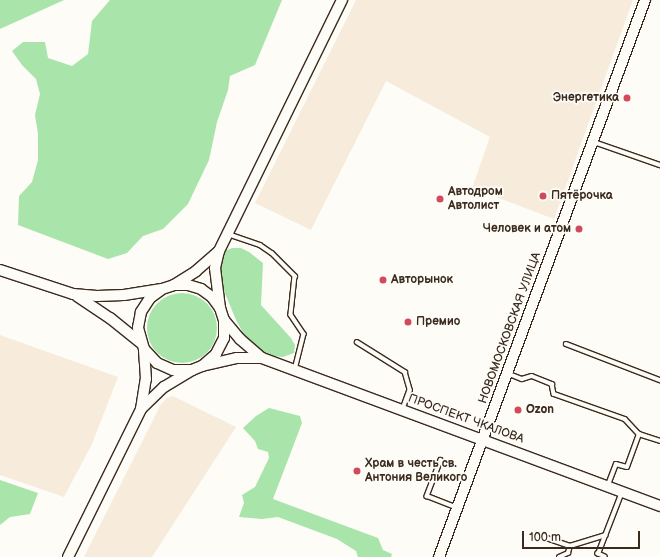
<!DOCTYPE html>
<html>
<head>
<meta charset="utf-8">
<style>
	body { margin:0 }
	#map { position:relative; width:660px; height:557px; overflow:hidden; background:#fdfcf7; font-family:"Balsamiq Sans",sans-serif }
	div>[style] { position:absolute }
	.built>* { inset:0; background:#f7ecdb }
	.green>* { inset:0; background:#a9e5ab }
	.round { border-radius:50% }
	.roads { filter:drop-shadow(1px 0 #3b2a1e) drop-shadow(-1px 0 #3b2a1e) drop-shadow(0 1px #3b2a1e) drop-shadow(0 -1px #3b2a1e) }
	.lane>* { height:3.5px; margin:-1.75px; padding:0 1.75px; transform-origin:1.75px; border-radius:1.75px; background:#fdfcf7 }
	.secondary>* { height:10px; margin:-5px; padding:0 5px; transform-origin:5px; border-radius:5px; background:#fdfcf7 }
	.dots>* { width:11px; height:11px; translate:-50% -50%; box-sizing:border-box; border:2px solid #fdfcf7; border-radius:50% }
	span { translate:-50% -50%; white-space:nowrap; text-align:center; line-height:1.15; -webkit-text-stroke:3.5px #fdfcf7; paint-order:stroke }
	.poi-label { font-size:12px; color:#3b2a1e; font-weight:700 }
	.right { translate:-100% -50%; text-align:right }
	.left { translate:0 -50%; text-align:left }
	.street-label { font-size:12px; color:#3b2a1e }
	.scale { position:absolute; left:522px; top:531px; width:118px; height:18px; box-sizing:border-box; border:2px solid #3b2a1e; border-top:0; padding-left:5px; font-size:12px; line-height:14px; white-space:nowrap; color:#3b2a1e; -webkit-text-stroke:3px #fdfcf7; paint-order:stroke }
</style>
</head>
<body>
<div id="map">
	<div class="built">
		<i style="clip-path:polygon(356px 0,633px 0,554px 219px,472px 188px,490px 137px,386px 81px,311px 230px,255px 203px)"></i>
		<i style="clip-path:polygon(0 335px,118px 377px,92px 444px,64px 497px,0 475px)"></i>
		<i style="clip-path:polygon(173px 396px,236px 427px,152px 557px,84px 557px,161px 404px,167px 398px)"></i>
	</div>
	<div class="green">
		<i style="clip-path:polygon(0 0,64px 0,0 29px)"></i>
		<i style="clip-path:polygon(110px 0,282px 0,255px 65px,230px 76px,228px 90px,217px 122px,209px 160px,188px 204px,163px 229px,143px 236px,127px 253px,108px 259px,18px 225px,19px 196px,32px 182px,38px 160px,38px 134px,35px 115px,40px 94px,36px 79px,22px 65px,12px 51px,23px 42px,45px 42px,48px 58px,72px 66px,88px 54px,92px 21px)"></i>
		<i style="clip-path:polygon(232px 248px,241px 248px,249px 252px,263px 263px,261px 305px,291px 338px,295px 345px,294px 353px,283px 357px,273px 356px,256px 348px,246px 338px,236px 320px,222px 286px,218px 267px,225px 251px)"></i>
		<i class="round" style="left:147px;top:293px;width:70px;height:70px"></i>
		<i style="clip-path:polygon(269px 408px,300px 416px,302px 423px,273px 499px,378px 538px,383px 550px,392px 554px,391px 557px,358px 557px,356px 551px,337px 539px,278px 517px,262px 519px,239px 517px,244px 503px,242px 495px,255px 487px,269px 458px,268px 452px,258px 449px,255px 441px,243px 428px,256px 416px)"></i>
		<i style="clip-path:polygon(0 480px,38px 493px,30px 514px,10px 517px,0 525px)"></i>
	</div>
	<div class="roads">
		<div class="lane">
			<i style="left:594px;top:142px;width:70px;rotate:19.2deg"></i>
			<i style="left:228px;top:234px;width:34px;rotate:19deg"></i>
			<i style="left:260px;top:245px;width:14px;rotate:34deg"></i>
			<i style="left:272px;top:253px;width:33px;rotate:45deg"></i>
			<i style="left:295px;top:276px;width:39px;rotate:96deg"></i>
			<i style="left:291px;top:315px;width:23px;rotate:56deg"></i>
			<i style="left:304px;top:334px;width:36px;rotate:104deg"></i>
			<i style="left:357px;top:342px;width:57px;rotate:32deg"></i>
			<i style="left:405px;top:372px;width:19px;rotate:74deg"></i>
			<i style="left:410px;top:390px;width:20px;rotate:110deg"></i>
			<i style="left:566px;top:344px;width:101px;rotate:21deg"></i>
			<i style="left:507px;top:373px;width:16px;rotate:22deg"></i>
			<i style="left:522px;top:379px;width:10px;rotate:-17deg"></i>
			<i style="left:532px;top:376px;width:22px;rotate:22deg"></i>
			<i style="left:552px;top:384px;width:10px;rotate:79deg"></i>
			<i style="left:554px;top:394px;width:75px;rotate:19.4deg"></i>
			<i style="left:625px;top:419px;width:21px;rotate:47deg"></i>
			<i style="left:639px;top:434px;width:22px;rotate:18deg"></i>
			<i style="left:441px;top:460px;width:39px;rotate:111deg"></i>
			<i style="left:427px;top:496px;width:31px;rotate:21deg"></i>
			<i style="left:608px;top:485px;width:22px;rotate:-69deg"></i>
			<i style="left:616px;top:464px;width:11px;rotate:15deg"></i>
			<i style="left:627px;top:467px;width:35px;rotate:-70deg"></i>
			<i style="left:544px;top:537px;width:28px;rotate:19deg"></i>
			<i style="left:559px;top:557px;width:10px;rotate:-24deg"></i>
			<i style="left:568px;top:553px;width:7px;rotate:-74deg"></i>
			<i style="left:570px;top:546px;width:37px;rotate:-17deg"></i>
			<i style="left:605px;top:557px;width:8px;rotate:-157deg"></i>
			<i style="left:598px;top:554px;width:66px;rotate:-68.8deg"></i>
		</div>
		<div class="secondary">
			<i style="left:0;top:270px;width:77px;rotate:18.2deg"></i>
			<i style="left:73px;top:294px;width:24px;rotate:5deg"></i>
			<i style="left:97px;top:296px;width:27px;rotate:-2deg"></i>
			<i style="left:124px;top:295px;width:38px;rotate:-9deg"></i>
			<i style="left:162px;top:289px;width:13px;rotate:-18deg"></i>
			<i style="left:174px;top:285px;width:14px"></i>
			<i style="left:188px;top:285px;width:14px;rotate:17deg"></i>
			<i style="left:201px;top:289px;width:14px;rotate:36deg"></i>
			<i style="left:212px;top:297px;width:14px;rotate:54deg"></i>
			<i style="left:220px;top:308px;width:13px;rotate:72deg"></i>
			<i style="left:224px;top:320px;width:18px;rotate:90deg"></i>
			<i style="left:224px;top:338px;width:18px;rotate:117deg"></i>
			<i style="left:216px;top:354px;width:18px;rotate:139deg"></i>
			<i style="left:174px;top:285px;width:26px;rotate:-32deg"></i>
			<i style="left:196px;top:271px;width:30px;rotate:-41deg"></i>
			<i style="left:161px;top:290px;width:14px;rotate:144deg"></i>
			<i style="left:150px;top:298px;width:17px;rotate:123deg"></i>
			<i style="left:141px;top:312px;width:16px;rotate:101deg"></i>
			<i style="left:138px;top:328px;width:22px;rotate:74deg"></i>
			<i style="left:144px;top:349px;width:19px;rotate:47deg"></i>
			<i style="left:157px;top:363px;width:17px;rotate:24deg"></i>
			<i style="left:173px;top:370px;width:19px"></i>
			<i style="left:192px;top:370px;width:11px;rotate:-22deg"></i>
			<i style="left:202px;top:366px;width:36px;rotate:-13deg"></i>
			<i style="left:237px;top:358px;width:25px"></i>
			<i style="left:77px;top:296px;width:40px;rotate:34deg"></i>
			<i style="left:110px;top:318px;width:40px;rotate:39deg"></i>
			<i style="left:220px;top:308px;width:40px;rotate:-97.1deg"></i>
			<i style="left:215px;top:268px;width:17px;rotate:-77deg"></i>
			<i style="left:219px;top:251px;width:280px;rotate:-63.9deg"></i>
			<i style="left:224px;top:320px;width:25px;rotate:50deg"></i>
			<i style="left:240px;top:339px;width:29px;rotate:41deg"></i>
			<i style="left:262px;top:358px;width:425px;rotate:20.4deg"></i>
			<i style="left:141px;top:409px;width:32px;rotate:-44deg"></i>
			<i style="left:164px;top:387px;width:33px;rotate:-31deg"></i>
			<i style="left:68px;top:557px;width:165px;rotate:-63.7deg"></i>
			<i style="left:141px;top:409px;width:30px;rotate:-81deg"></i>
			<i style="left:146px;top:379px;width:30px;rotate:-94deg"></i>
			<i style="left:439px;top:557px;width:594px;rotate:-69.7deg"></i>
		</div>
	</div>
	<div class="dots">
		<i style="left:627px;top:98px;background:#d1495b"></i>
		<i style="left:543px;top:196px;background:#d1495b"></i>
		<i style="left:440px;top:199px;background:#d1495b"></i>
		<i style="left:579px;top:229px;background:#d1495b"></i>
		<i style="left:383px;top:280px;background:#d1495b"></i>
		<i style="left:408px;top:322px;background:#d1495b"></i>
		<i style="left:518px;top:410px;background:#d1495b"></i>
		<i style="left:357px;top:471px;background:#d1495b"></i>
	</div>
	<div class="poi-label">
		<span class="right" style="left:619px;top:98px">Энергетика</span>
		<span class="left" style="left:448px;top:199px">Автодром<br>Автолист</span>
		<span class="left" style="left:551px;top:196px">Пятёрочка</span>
		<span class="right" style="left:571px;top:229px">Человек и атом</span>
		<span class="left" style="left:391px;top:280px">Авторынок</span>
		<span class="left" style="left:416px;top:322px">Премио</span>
		<span class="left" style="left:526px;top:410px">Ozon</span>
		<span class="left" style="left:365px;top:471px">Храм в честь св.<br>Антония Великого</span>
	</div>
	<div class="street-label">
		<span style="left:510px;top:328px;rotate:-70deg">НОВОМОСКОВСКАЯ УЛИЦА</span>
		<span style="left:466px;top:419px;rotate:20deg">ПРОСПЕКТ ЧКАЛОВА</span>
	</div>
	<div class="scale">100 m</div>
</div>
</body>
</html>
